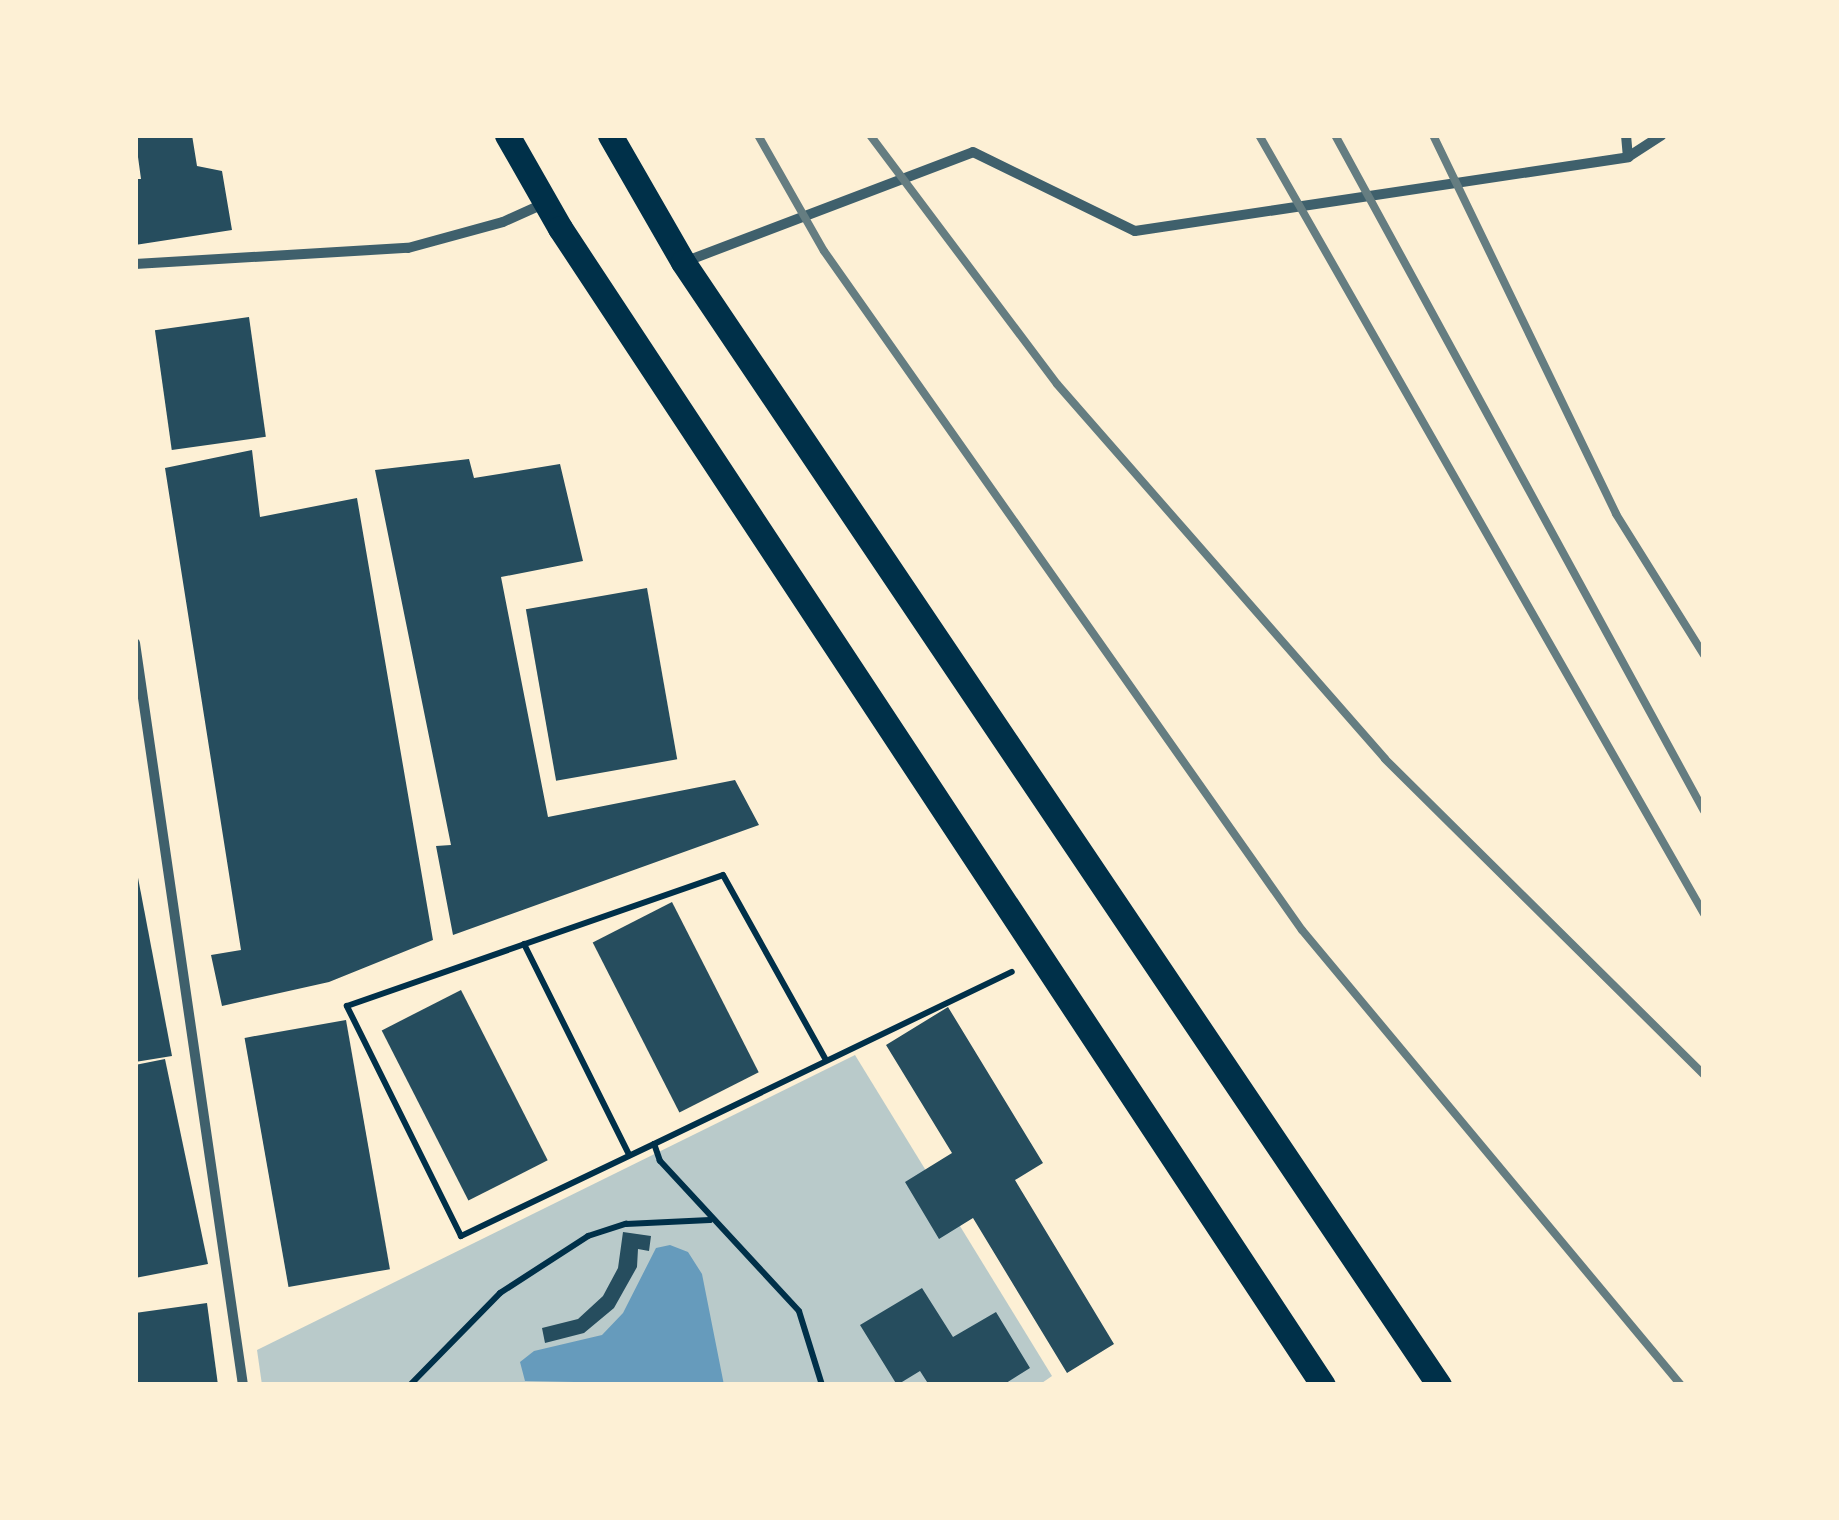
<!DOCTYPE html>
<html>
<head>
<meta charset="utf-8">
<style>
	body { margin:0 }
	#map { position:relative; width:1839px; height:1520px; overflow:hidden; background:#fdf0d5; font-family:"PT Sans Narrow",sans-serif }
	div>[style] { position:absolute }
	.green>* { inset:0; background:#b9caca }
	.water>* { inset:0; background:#669bbc }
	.building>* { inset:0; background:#264d5e; transform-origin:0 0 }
	.path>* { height:6px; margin:-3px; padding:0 3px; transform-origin:3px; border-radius:3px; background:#003049 }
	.minor>* { height:10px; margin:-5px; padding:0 5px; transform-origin:5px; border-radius:5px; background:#3f606c }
	.primary>* { height:25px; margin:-12.5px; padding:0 12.5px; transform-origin:12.5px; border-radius:12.5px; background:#003049 }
	.rail>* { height:8px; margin:-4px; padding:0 4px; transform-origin:4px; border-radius:4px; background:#657d81 }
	span { translate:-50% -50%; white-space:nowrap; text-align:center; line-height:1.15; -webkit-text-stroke:8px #fdf0d5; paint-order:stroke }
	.frame { position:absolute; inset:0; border:138px solid #fdf0d5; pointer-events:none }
</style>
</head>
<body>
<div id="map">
	<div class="green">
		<i style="clip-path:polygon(855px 1055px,1052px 1376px,1039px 1385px,262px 1385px,257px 1350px)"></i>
	</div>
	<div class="water">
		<i style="clip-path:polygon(670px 1245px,688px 1252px,702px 1274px,724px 1385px,525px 1381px,520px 1362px,534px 1351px,602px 1335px,623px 1313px,656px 1248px)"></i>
	</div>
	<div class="building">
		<i style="clip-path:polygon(135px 135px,192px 135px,197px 166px,222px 171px,232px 230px,135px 245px,135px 179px,141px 179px)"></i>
		<i style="left:249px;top:317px;width:121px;height:95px;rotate:82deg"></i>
		<i style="clip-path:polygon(252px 450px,260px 517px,357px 498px,433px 940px,329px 982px,222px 1006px,211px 955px,241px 950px,165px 468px)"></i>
		<i style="clip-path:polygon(469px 459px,474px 478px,560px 464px,583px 561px,501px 577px,548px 817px,735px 780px,759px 825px,453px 935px,436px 846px,451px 845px,375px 470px)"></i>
		<i style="left:647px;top:588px;width:174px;height:123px;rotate:80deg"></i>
		<i style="clip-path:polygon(135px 862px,172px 1056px,135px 1062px)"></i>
		<i style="left:672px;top:902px;width:191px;height:89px;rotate:63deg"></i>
		<i style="left:461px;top:990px;width:191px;height:89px;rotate:63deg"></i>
		<i style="clip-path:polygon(948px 1007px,1043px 1163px,1015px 1180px,1114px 1344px,1067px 1373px,973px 1218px,939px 1239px,905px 1182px,952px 1153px,886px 1045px)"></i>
		<i style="left:346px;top:1020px;width:253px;height:103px;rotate:80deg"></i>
		<i style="clip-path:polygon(165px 1059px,208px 1264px,135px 1278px,135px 1065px)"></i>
		<i style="clip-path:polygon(623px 1232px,651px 1236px,649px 1251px,638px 1249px,637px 1267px,614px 1308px,584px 1333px,545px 1343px,542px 1328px,578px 1319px,603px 1296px,618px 1268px)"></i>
		<i style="clip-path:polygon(922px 1288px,953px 1337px,996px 1312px,1030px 1368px,1003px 1385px,929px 1385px,920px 1371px,897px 1385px,860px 1325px)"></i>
		<i style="clip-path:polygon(207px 1303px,218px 1385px,135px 1385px,135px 1313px)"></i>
	</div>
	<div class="path">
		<i style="left:524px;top:944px;width:236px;rotate:63.5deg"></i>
		<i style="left:654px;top:1144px;width:214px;rotate:154.5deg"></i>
		<i style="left:461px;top:1236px;width:257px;rotate:-116.4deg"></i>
		<i style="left:347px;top:1006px;width:398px;rotate:-19.2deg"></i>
		<i style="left:723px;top:875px;width:210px;rotate:60.9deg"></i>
		<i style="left:410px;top:1385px;width:129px;rotate:-45.6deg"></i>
		<i style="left:500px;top:1293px;width:105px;rotate:-32.9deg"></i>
		<i style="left:588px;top:1236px;width:40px;rotate:-18deg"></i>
		<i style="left:626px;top:1224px;width:84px;rotate:-2.7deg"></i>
		<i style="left:822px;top:1385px;width:77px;rotate:-107.3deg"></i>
		<i style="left:799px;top:1311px;width:205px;rotate:-132.8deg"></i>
		<i style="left:660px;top:1161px;width:18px;rotate:-109deg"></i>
		<i style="left:654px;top:1144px;width:397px;rotate:-25.7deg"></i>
	</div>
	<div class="minor">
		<i style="left:1626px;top:135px;width:22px;rotate:85deg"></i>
		<i style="left:684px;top:262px;width:309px;rotate:-20.8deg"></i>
		<i style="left:973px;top:152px;width:180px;rotate:26deg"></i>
		<i style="left:1135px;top:231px;width:499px;rotate:-8.5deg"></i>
		<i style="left:1628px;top:157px;width:40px;rotate:-32.9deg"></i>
		<i style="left:135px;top:264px;width:273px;rotate:-3.4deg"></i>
		<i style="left:408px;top:248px;width:98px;rotate:-15.3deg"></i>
		<i style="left:503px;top:222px;width:46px;rotate:-24.3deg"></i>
		<i style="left:135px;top:643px;width:750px;rotate:81.72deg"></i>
	</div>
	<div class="primary">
		<i style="left:507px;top:135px;width:107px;rotate:60.3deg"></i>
		<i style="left:560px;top:228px;width:1386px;rotate:56.6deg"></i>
		<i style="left:610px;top:135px;width:146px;rotate:60.1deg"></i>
		<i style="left:683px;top:262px;width:1354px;rotate:56.05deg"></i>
	</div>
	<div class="rail">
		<i style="left:758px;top:135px;width:133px;rotate:60.4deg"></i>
		<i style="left:824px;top:251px;width:830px;rotate:54.86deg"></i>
		<i style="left:1302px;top:930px;width:592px;rotate:50.21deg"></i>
		<i style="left:870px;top:135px;width:311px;rotate:53.1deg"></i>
		<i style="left:1057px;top:384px;width:498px;rotate:48.8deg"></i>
		<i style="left:1385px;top:759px;width:449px;rotate:44.7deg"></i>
		<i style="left:1259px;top:135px;width:897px;rotate:60.26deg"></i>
		<i style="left:1335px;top:135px;width:770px;rotate:61.37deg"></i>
		<i style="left:1433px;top:135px;width:421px;rotate:64.2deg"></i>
		<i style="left:1616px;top:514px;width:166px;rotate:58deg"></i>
	</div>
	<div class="frame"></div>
</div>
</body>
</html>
